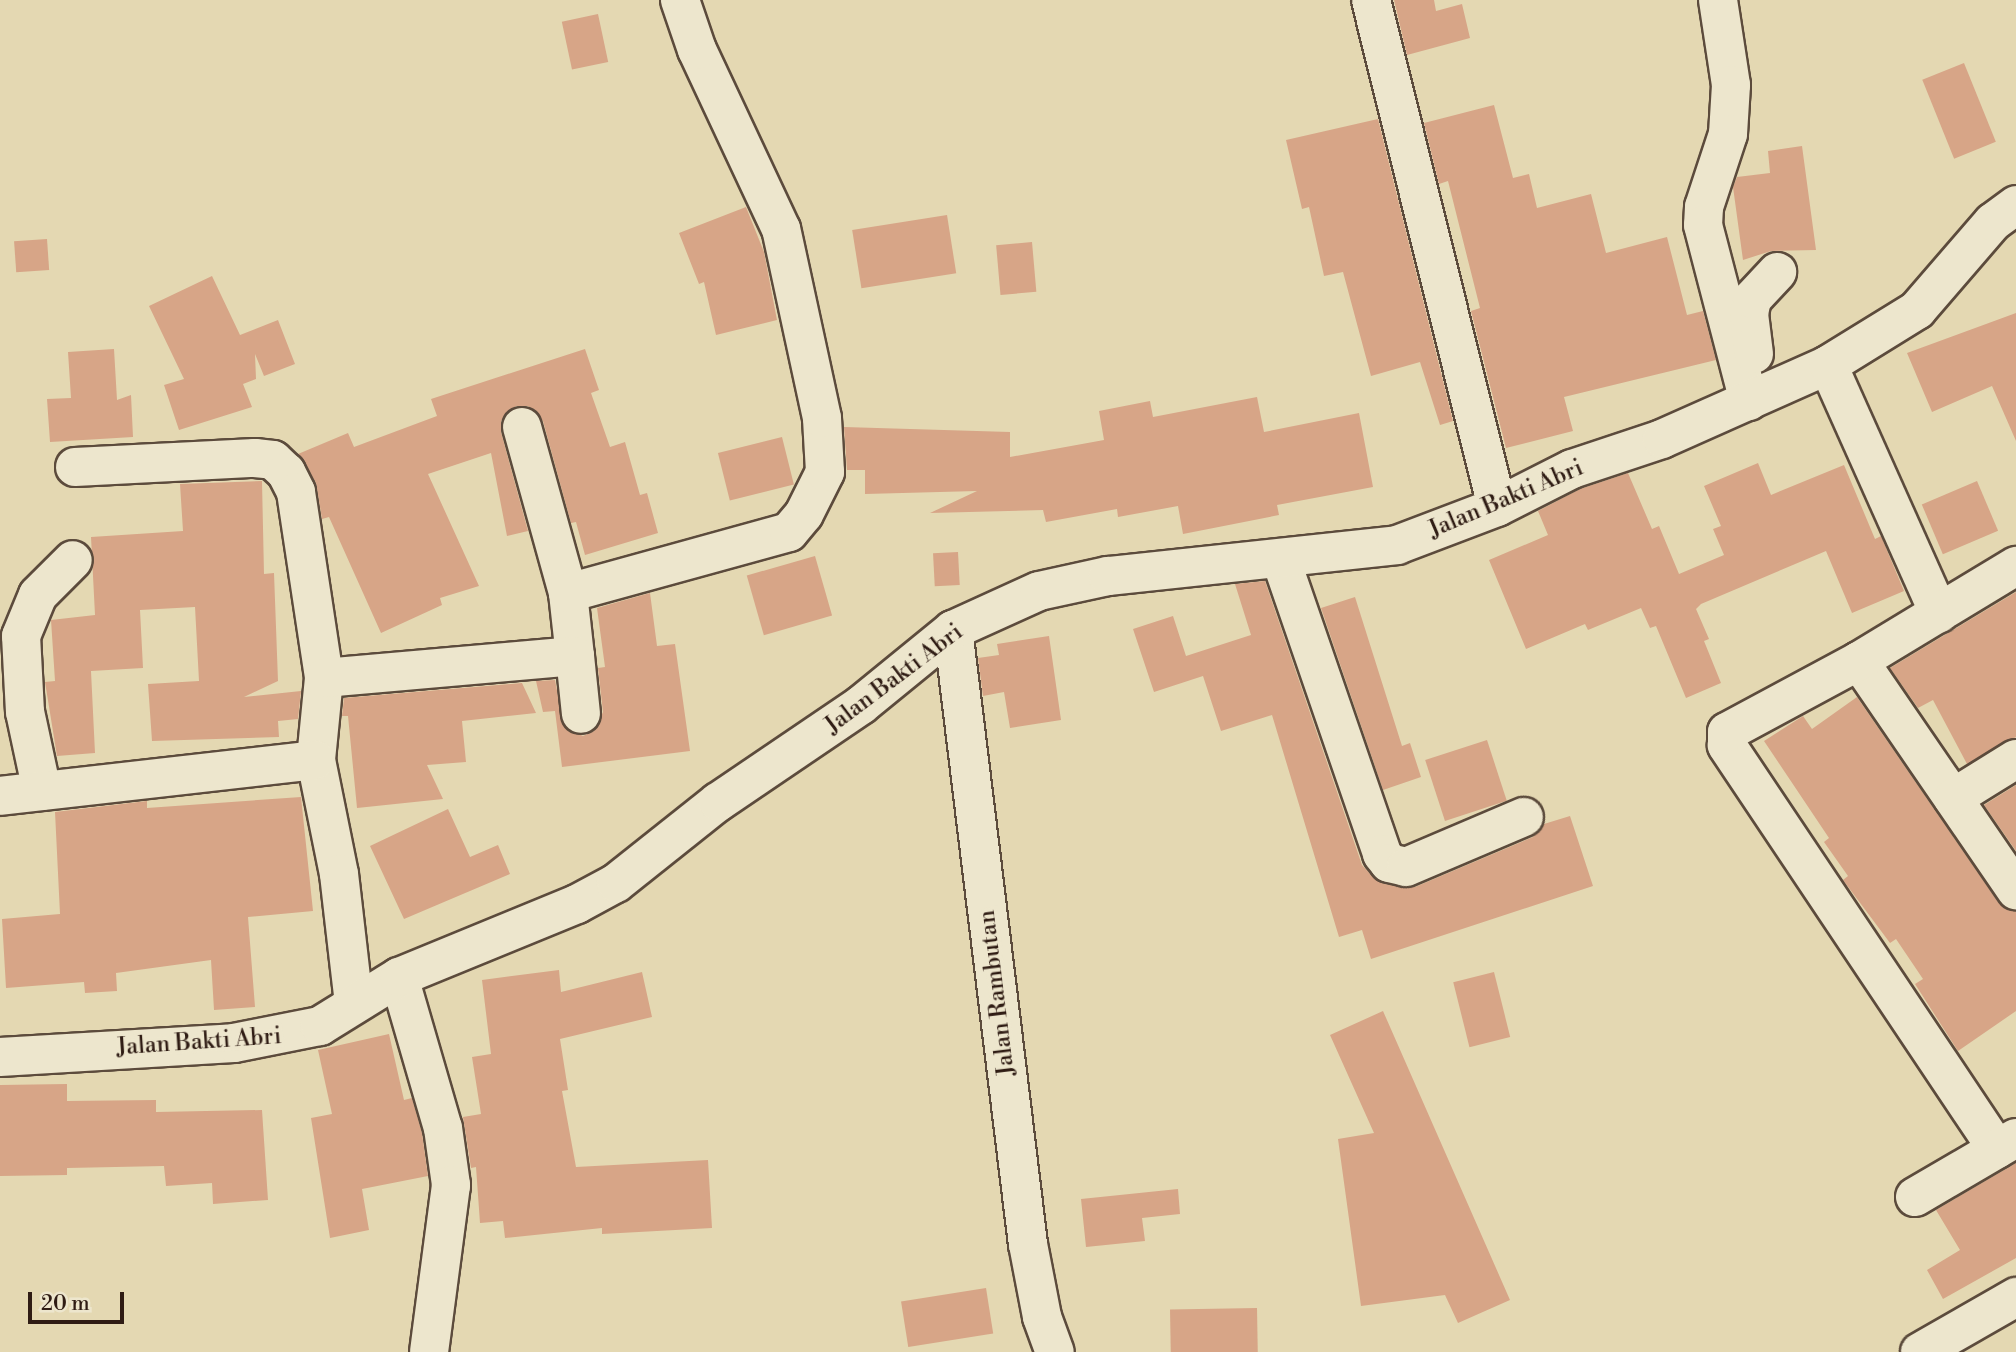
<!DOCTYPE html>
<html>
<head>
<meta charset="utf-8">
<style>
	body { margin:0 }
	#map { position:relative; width:2016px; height:1352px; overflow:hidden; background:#e4d8b2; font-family:"Libre Bodoni",serif }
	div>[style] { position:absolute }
	.building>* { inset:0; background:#d7a587; transform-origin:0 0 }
	.roads { filter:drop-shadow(2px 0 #5c4b3c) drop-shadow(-2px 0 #5c4b3c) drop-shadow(0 2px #5c4b3c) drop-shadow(0 -2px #5c4b3c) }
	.minor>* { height:38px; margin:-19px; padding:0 19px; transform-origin:19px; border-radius:19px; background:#ede6cd }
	span { translate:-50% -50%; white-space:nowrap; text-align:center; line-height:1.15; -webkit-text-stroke:7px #ede6cd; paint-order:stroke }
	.street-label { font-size:23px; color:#2f1c14 }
	.scale { position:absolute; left:28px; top:1292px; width:96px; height:32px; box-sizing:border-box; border:4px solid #2f1c14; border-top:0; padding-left:9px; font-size:21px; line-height:24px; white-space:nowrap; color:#2f1c14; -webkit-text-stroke:5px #ede6cd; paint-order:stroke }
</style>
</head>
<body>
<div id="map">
	<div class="building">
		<i style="clip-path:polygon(1394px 0,1434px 0,1436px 11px,1462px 4px,1470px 38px,1407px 55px)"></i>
		<i style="left:598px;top:14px;width:49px;height:37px;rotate:78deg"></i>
		<i style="left:1964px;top:63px;width:85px;height:45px;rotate:68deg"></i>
		<i style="clip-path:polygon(1494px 105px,1513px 178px,1529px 174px,1537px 208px,1591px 194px,1606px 253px,1667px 237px,1687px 315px,1703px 311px,1716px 360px,1564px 397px,1573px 431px,1506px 448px,1471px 311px,1480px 308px,1448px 181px,1439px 184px,1424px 123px)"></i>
		<i style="clip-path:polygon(1378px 119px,1453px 421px,1440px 425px,1420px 362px,1371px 376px,1343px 272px,1324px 276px,1309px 207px,1302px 209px,1286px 140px)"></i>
		<i style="clip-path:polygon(1802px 146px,1816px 250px,1771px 251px,1743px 260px,1733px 187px,1737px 177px,1770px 173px,1768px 151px)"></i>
		<i style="clip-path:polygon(746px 207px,764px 252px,777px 320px,716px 335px,704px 282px,699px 284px,679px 233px)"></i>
		<i style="left:947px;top:215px;width:59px;height:96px;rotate:81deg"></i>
		<i style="left:47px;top:239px;width:31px;height:33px;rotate:86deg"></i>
		<i style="left:1032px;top:242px;width:50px;height:36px;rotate:85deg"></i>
		<i style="clip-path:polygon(212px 276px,240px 335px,278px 320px,295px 364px,264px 376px,255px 354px,256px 379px,243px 384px,252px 407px,179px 430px,164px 385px,184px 379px,149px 306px)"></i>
		<i style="clip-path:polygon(2016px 313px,2016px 441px,1992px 386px,1932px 412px,1907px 353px)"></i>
		<i style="clip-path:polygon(114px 349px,117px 400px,131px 395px,133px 437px,50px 442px,47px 399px,71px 398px,68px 352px)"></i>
		<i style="clip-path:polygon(585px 349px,599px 390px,591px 393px,610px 447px,625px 442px,640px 495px,647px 493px,658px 533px,585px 555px,576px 522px,571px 523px,543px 421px,528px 406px,516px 406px,501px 421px,501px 432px,528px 531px,507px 536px,491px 453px,428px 474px,479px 586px,440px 598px,442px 605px,381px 633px,329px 517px,322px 519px,316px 483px,298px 454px,348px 433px,354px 447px,437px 416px,431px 399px)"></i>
		<i style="clip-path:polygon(1257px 397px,1264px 432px,1359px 413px,1373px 487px,1277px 505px,1279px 515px,1183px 534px,1178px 506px,1118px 517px,1117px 509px,1046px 522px,1043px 510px,930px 513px,977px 491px,865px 494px,865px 470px,847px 470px,844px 427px,1010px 432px,1010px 457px,1104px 440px,1099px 411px,1150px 401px,1153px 417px)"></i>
		<i style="left:782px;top:437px;width:49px;height:66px;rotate:76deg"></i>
		<i style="clip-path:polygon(1758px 463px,1771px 495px,1844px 465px,1875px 539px,1881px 536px,1904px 591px,1852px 613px,1826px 551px,1701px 604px,1696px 609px,1709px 639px,1704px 641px,1721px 683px,1686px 698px,1656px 626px,1650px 628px,1641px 608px,1588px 630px,1585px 624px,1526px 649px,1489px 560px,1548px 535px,1538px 511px,1580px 489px,1628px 473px,1652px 529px,1659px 526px,1679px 574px,1724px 555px,1713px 529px,1721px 526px,1704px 486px)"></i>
		<i style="clip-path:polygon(262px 481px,264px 574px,274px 573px,278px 681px,244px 697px,301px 691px,298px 719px,278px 721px,279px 737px,152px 741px,148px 684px,199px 681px,195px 607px,140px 610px,143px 668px,91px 671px,95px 753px,57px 756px,45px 682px,55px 681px,51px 620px,95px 615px,91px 537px,183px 531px,180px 484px)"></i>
		<i style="left:1977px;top:481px;width:54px;height:60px;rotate:67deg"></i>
		<i style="left:958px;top:552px;width:33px;height:25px;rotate:87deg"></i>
		<i style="left:815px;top:556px;width:62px;height:71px;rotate:74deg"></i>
		<i style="clip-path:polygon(1265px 581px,1362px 865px,1372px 876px,1384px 884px,1415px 887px,1533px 837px,1544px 824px,1570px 816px,1593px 886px,1371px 959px,1362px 930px,1339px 937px,1272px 715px,1221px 731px,1203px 676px,1154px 692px,1133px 629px,1173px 616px,1186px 656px,1251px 635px,1235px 584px)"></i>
		<i style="clip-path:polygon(2016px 592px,2016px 737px,1967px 764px,1933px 700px,1918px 708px,1890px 668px)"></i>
		<i style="clip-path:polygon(650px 593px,657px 646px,675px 644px,690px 751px,562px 767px,555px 711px,543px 712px,536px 681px,555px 680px,564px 727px,583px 736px,594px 731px,603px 712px,598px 668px,605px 667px,597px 608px)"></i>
		<i style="clip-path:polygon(1355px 597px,1402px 746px,1410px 743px,1421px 777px,1383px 790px,1321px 608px)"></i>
		<i style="clip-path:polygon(1049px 636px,1061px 720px,1010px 728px,1004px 692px,983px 696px,978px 658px,999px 655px,997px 644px)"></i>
		<i style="clip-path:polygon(522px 683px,536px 713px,462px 721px,466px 762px,427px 765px,443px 799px,357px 808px,348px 716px,342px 716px,344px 698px)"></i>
		<i style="clip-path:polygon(1857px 697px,1998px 902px,2016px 912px,2016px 1011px,1958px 1051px,1915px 984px,1923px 979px,1896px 939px,1890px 943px,1843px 880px,1848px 876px,1824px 842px,1829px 838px,1764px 741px,1803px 716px,1812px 729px)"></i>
		<i style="left:1487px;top:740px;width:64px;height:65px;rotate:72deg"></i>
		<i style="clip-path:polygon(2016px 785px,2016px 851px,1984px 805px)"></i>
		<i style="clip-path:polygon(301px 797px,313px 911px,248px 917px,255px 1007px,214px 1010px,211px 960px,116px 973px,117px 991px,85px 993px,84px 982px,6px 988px,2px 919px,60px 914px,55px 812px,147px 801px,147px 808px)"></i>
		<i style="clip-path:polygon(448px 809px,470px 857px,498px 845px,510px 874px,404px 919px,370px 846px)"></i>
		<i style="clip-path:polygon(559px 970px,561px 992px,642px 972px,652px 1017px,560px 1039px,568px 1090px,562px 1091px,576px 1167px,708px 1160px,712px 1228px,602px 1234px,602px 1228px,505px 1238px,503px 1221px,480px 1223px,476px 1167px,471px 1168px,463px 1117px,481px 1114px,472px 1057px,491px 1054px,482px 980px)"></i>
		<i style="left:1494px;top:972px;width:67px;height:42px;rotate:76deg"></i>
		<i style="clip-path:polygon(1383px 1011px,1510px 1300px,1458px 1323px,1445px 1295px,1361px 1306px,1338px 1139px,1374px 1133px,1330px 1035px)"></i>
		<i style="clip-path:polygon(389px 1034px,404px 1100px,412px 1098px,422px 1133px,428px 1176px,362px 1189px,369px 1230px,330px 1238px,311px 1118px,332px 1114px,318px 1050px)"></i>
		<i style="clip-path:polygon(67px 1084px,67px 1101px,156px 1100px,156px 1112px,262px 1110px,268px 1200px,213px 1204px,212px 1183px,166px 1186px,164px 1166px,67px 1168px,67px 1175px,0 1176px,0 1085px)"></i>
		<i style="clip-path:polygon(2016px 1163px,2016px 1258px,1943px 1299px,1927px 1270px,1960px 1250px,1936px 1210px)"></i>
		<i style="clip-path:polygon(1178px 1189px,1180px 1214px,1142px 1218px,1145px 1241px,1086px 1247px,1081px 1199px)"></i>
		<i style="left:986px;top:1288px;width:46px;height:86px;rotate:81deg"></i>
		<i style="left:1257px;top:1308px;width:44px;height:87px;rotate:89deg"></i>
	</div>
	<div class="roads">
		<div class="minor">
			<i style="left:1371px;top:0;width:522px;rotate:76.04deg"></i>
			<i style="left:1718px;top:0;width:86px;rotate:81.3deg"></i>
			<i style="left:1731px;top:85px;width:49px;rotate:93.5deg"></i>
			<i style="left:1728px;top:134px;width:77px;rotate:108.2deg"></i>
			<i style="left:1704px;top:207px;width:18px;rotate:93deg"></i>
			<i style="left:1703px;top:225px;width:182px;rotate:75.4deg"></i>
			<i style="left:1754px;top:354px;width:40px;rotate:-97.1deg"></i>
			<i style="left:1749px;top:314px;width:15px;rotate:-79deg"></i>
			<i style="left:1752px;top:299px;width:37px;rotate:-47deg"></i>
			<i style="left:1828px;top:365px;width:272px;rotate:65.9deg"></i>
			<i style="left:522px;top:427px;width:172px;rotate:74.5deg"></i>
			<i style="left:568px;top:593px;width:63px;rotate:83.7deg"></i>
			<i style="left:75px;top:467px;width:180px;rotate:-2.9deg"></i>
			<i style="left:255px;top:458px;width:18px;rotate:6deg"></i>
			<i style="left:273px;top:460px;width:18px;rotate:43deg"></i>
			<i style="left:286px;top:472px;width:22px;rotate:63deg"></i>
			<i style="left:296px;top:492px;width:188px;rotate:81.4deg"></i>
			<i style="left:324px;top:678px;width:82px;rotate:95.6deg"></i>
			<i style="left:316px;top:760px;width:116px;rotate:78.6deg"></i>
			<i style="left:339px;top:874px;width:130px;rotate:83.4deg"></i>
			<i style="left:1281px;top:560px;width:311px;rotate:71deg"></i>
			<i style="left:1382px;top:854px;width:11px;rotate:52deg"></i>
			<i style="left:1389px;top:863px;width:17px;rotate:13deg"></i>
			<i style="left:1406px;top:867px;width:128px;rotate:-23deg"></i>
			<i style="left:568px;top:593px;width:229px;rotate:-15.4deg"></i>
			<i style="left:789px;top:532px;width:23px;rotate:-50deg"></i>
			<i style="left:804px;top:514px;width:47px;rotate:-63.4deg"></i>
			<i style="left:825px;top:472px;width:54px;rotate:-93.2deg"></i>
			<i style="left:822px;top:418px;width:193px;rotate:-102.2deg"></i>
			<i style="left:781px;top:229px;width:198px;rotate:-115.1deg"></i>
			<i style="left:697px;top:50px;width:53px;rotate:-108.8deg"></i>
			<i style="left:953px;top:630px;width:619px;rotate:83.04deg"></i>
			<i style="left:1028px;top:1244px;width:74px;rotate:79.1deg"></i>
			<i style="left:1042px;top:1317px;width:37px;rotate:70deg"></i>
			<i style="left:1859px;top:661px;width:278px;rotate:55.6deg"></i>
			<i style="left:324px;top:678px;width:252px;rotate:-5deg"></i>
			<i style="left:575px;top:656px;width:58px;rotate:84.1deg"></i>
			<i style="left:42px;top:791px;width:81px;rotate:-102.1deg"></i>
			<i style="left:25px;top:712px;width:76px;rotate:-93deg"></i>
			<i style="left:21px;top:636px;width:44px;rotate:-67.5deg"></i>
			<i style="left:38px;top:595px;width:49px;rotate:-45deg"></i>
			<i style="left:0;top:796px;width:318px;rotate:-6.5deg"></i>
			<i style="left:1953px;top:798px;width:74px;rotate:-31.8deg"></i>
			<i style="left:399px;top:977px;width:157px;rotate:73.8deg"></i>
			<i style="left:443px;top:1128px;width:58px;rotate:82deg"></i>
			<i style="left:451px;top:1185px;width:168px;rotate:97.5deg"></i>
			<i style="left:0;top:1057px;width:234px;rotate:-3.4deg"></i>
			<i style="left:234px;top:1043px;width:88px;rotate:-11.2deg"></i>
			<i style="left:320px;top:1026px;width:93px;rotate:-31.8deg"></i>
			<i style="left:399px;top:977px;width:192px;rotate:-22.3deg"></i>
			<i style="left:577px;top:904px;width:44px;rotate:-28.3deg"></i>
			<i style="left:616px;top:883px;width:130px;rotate:-38.5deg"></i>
			<i style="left:718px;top:802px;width:173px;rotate:-34.1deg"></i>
			<i style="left:861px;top:705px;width:119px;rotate:-39.2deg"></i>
			<i style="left:953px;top:630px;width:94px;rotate:-24.4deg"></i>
			<i style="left:1039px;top:591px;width:71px;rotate:-12.3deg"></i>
			<i style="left:1108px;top:576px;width:291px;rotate:-6.1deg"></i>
			<i style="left:1397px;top:545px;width:107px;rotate:-20.8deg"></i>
			<i style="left:1497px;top:507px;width:84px;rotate:-26.9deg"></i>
			<i style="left:1572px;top:469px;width:95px;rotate:-18.4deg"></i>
			<i style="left:1662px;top:439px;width:182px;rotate:-24deg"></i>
			<i style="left:1828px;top:365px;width:105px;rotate:-31.7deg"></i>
			<i style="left:1917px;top:310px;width:116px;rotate:-49.2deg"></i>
			<i style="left:1993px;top:222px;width:29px;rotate:-36deg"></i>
			<i style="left:1997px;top:1149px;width:486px;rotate:-123.8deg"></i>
			<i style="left:1727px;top:745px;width:13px;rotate:-90deg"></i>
			<i style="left:1727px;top:732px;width:150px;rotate:-28.3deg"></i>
			<i style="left:1859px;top:661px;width:184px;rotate:-31.2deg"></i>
			<i style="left:1915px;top:1197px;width:117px;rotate:-30.3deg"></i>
			<i style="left:1920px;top:1352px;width:111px;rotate:-29.8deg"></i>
		</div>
	</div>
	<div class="street-label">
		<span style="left:1506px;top:499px;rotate:-23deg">Jalan Bakti Abri</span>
		<span style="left:894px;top:679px;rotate:-37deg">Jalan Bakti Abri</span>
		<span style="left:997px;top:993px;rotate:-97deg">Jalan Rambutan</span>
		<span style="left:199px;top:1042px;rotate:-4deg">Jalan Bakti Abri</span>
	</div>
	<div class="scale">20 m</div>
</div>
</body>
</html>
